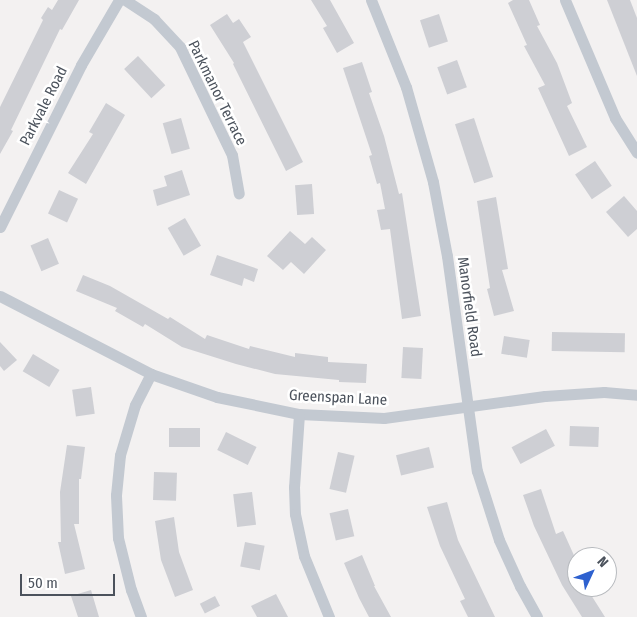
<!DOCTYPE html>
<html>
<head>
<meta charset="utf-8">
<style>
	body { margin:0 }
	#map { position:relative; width:637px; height:617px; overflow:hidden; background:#f3f1f1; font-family:"Fira Sans Condensed",sans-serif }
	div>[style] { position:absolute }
	.building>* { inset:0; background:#cecfd4; transform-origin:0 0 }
	.street>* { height:11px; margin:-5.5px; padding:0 5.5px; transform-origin:5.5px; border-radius:5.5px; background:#c3c9d1 }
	span { translate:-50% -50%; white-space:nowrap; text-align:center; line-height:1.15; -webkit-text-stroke:5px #fff; paint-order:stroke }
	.street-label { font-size:15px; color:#4b525c }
	.north { position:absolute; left:567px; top:547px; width:50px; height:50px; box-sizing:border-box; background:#fff; border:1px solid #b7babe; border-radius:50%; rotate:47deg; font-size:14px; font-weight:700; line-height:20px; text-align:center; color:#4b525c }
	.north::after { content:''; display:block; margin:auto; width:18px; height:22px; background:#2e61cf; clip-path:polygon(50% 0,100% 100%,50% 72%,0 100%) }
	.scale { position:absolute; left:20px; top:574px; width:95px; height:22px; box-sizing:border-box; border:2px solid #4b525c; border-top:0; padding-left:6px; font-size:15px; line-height:18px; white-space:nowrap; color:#4b525c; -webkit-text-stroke:4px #fff; paint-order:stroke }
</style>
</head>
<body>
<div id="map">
	<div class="building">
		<i style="clip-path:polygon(58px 0,79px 0,62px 30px,60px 29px,11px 130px,13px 131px,0 154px,0 107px,43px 20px,41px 18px,48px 7px,52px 10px)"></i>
		<i style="clip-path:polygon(311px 0,330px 0,354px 43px,337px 53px,323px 28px,327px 26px)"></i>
		<i style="clip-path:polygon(513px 0,529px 0,540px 25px,537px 26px,557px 63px,572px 103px,567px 106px,587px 147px,569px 156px,538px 88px,545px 85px,524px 46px,527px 45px,508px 3px)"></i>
		<i style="clip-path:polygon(607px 0,630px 0,637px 18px,637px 76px)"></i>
		<i style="clip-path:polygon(227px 14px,233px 23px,239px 19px,251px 37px,243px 42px,303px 162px,286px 171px,233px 64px,234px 63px,210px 25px)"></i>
		<i style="left:439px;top:14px;width:29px;height:20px;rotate:72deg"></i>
		<i style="left:138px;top:56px;width:40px;height:19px;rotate:47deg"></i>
		<i style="left:457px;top:60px;width:29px;height:21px;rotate:70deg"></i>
		<i style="clip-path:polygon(362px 62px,372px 92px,369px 93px,384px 136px,399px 194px,402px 193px,421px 316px,402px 319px,390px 229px,381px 230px,377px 210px,385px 209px,380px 183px,377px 184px,369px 156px,372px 155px,343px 68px)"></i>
		<i style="clip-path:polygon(106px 103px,125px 115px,86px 184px,68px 173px,93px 134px,89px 132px)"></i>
		<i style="left:181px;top:118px;width:32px;height:19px;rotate:74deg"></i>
		<i style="left:474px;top:118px;width:62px;height:20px;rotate:72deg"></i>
		<i style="left:595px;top:161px;width:30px;height:24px;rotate:56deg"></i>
		<i style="clip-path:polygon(182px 170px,190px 195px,157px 206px,153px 190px,167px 186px,164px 176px)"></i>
		<i style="left:312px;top:184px;width:30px;height:17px;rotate:86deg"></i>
		<i style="left:59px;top:190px;width:21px;height:26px;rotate:25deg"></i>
		<i style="clip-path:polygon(624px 196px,637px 211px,637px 229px,628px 237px,606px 212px)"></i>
		<i style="clip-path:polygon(496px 197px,508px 269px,502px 270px,514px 311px,494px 316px,487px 289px,490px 288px,477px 201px)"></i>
		<i style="left:185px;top:218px;width:32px;height:20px;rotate:60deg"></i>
		<i style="clip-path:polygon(290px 231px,305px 244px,312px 237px,326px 250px,304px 274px,291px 262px,283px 270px,267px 256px)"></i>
		<i style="left:48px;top:238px;width:28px;height:19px;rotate:67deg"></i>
		<i style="clip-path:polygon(217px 255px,258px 269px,254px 282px,244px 278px,242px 286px,210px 275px)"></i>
		<i style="clip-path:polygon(83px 275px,110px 286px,168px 319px,170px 317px,205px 339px,207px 335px,249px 349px,250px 346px,295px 357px,295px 353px,328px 357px,328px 362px,367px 364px,366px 383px,339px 382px,339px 380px,275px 374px,236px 364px,182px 347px,145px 324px,143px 327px,115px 311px,117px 308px,76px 291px)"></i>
		<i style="left:552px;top:332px;width:73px;height:19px;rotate:1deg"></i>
		<i style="left:504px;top:336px;width:26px;height:18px;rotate:9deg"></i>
		<i style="clip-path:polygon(0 342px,17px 360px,4px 371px,0 366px)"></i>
		<i style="left:403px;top:347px;width:20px;height:31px;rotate:3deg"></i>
		<i style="left:33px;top:354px;width:31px;height:20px;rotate:31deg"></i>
		<i style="left:91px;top:387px;width:27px;height:19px;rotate:82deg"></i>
		<i style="left:570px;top:426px;width:29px;height:20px;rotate:2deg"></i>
		<i style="left:169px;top:428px;width:31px;height:19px"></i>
		<i style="left:546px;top:429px;width:19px;height:39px;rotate:62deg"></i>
		<i style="left:226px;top:432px;width:34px;height:20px;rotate:26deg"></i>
		<i style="clip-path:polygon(67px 445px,85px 447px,81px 479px,79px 479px,79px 524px,74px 524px,85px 569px,65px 574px,58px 542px,61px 542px,60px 492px)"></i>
		<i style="left:429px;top:447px;width:21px;height:34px;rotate:76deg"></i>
		<i style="left:338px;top:452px;width:17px;height:38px;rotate:13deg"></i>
		<i style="left:154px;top:472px;width:23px;height:28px;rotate:2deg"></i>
		<i style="clip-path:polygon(541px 489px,556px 534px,563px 531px,577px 562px,577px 587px,586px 587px,605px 617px,582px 617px,562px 585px,534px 526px,523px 495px)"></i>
		<i style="left:252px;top:492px;width:33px;height:19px;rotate:83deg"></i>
		<i style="clip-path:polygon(447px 502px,458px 540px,495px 617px,468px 617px,460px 601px,465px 599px,440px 546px,427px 507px)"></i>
		<i style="left:348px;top:509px;width:28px;height:19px;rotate:77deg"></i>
		<i style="clip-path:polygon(174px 517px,179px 552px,193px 590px,175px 597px,161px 560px,155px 521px)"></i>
		<i style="left:245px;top:542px;width:20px;height:25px;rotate:11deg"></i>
		<i style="clip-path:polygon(362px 555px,375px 586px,374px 586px,391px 617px,369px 617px,359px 598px,344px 563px)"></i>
		<i style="clip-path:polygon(91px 590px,99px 617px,78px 617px,71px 596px)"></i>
		<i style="clip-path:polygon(276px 594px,288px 617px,257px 617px,251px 606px)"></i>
		<i style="left:215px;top:596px;width:11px;height:17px;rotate:63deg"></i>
	</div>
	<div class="street">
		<i style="left:125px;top:0;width:35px;rotate:33deg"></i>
		<i style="left:154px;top:19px;width:38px;rotate:47deg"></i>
		<i style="left:180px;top:47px;width:120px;rotate:64.3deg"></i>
		<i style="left:232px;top:155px;width:39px;rotate:80deg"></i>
		<i style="left:371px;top:0;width:94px;rotate:68.1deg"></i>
		<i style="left:406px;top:87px;width:99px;rotate:74.1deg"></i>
		<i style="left:433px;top:182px;width:75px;rotate:79.3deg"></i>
		<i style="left:447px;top:256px;width:217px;rotate:82.1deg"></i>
		<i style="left:477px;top:471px;width:72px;rotate:72.3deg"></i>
		<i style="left:499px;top:540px;width:51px;rotate:65.5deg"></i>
		<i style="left:520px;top:586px;width:35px;rotate:61deg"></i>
		<i style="left:565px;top:0;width:128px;rotate:67deg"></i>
		<i style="left:615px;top:118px;width:41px;rotate:57.8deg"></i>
		<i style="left:0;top:227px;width:181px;rotate:-63.4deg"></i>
		<i style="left:81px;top:65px;width:75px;rotate:-59.7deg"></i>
		<i style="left:0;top:296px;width:170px;rotate:27.3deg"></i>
		<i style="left:151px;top:374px;width:70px;rotate:19.2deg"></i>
		<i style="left:217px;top:397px;width:84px;rotate:11.7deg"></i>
		<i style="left:299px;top:414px;width:85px;rotate:2.7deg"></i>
		<i style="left:384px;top:418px;width:162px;rotate:-7.8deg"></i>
		<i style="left:545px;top:396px;width:59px;rotate:-3.9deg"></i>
		<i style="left:604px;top:392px;width:33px;rotate:5deg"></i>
		<i style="left:299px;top:414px;width:73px;rotate:93.9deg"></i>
		<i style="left:294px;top:487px;width:27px;rotate:88deg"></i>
		<i style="left:295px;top:514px;width:43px;rotate:77.9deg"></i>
		<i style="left:304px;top:556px;width:66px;rotate:67.7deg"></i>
		<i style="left:141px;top:617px;width:29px;rotate:-110deg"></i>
		<i style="left:131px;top:590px;width:54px;rotate:-104deg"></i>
		<i style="left:118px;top:538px;width:43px;rotate:-92.7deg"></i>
		<i style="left:116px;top:495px;width:40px;rotate:-84.3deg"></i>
		<i style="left:120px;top:455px;width:52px;rotate:-73.3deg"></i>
		<i style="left:135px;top:405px;width:35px;rotate:-63deg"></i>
	</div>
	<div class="street-label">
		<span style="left:217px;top:93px;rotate:64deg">Parkmanor Terrace</span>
		<span style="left:44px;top:106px;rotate:-63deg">Parkvale Road</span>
		<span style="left:469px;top:307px;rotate:82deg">Manorfield Road</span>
		<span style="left:338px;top:398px;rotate:3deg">Greenspan Lane</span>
	</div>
	<div class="north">N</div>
	<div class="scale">50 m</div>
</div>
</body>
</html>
